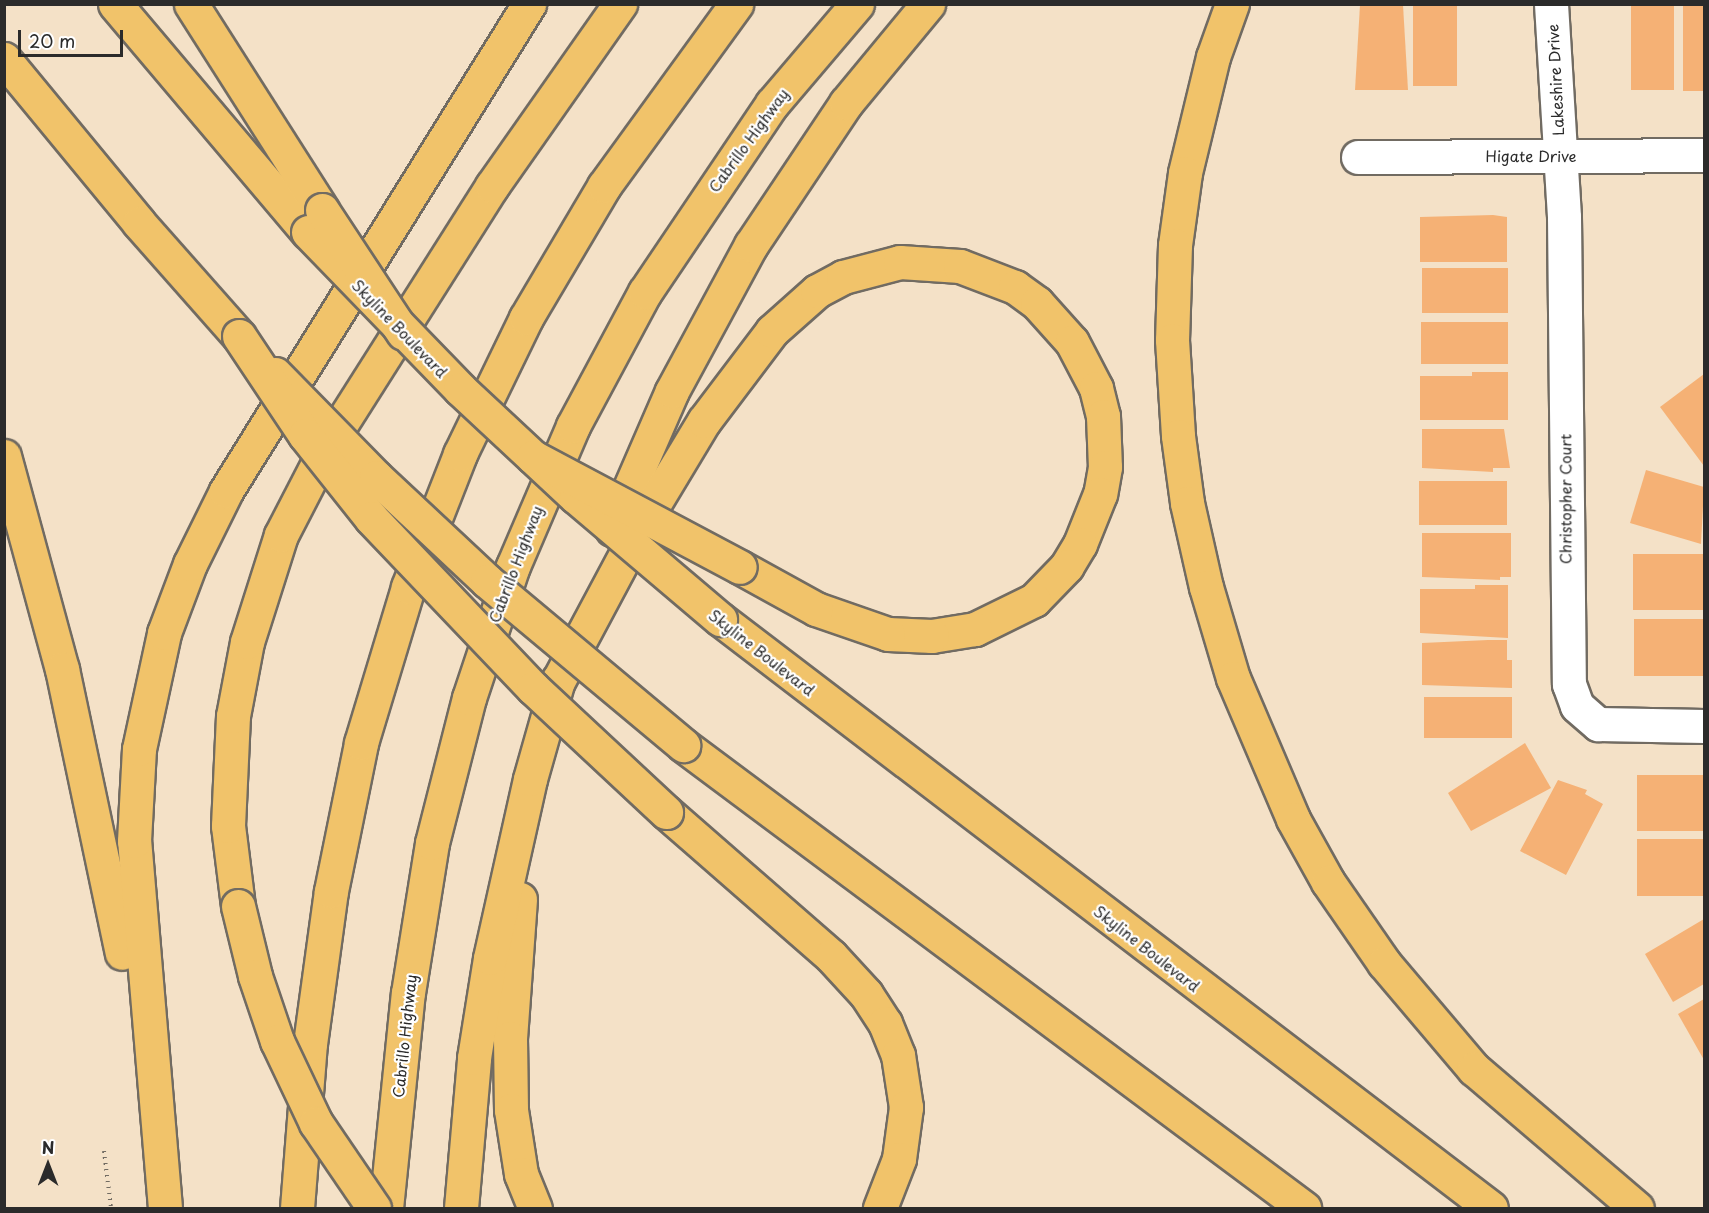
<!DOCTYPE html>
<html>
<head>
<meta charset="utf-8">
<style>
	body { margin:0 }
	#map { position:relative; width:1709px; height:1213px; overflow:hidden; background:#f4e1c7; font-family:"Playpen Sans",sans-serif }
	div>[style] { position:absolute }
	.building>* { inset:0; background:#f5b175; transform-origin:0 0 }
	.path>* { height:4px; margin-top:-2px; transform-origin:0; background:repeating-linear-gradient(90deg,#716b62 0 1.5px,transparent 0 6px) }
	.roads { filter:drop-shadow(2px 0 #716b62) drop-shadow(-2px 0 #716b62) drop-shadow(0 2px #716b62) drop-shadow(0 -2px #716b62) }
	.minor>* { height:33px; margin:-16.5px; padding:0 16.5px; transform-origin:16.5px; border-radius:16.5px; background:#fff }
	.major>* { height:33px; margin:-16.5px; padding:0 16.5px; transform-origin:16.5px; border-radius:16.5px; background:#f1c36a }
	.highway>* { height:33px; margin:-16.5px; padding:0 16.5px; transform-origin:16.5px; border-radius:16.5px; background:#f1c36a }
	.bridges { filter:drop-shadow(2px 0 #716b62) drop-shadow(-2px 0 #716b62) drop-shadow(0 2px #716b62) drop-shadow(0 -2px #716b62) }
	.major-bridge>* { height:33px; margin:-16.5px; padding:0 16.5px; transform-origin:16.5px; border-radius:16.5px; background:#f1c36a }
	.highway-bridge>* { height:33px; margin:-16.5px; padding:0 16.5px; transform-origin:16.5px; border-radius:16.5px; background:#f1c36a }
	span { translate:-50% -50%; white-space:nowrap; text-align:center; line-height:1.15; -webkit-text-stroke:4.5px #fff; paint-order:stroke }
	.street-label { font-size:15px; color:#2b2b2b }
	.frame { position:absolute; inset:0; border:6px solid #2b2b2b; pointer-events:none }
	.north { position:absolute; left:18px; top:1135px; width:60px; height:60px; -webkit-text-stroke:4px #fff; paint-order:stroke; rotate:0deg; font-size:16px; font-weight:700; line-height:24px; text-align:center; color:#2b2b2b }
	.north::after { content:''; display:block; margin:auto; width:21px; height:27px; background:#2b2b2b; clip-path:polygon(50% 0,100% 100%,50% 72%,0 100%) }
	.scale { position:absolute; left:18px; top:30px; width:105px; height:27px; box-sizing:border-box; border:3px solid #2b2b2b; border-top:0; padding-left:8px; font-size:18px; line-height:21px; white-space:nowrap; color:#2b2b2b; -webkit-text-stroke:4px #fff; paint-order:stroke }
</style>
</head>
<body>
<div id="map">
	<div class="building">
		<i style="left:1413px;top:4px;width:44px;height:82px"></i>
		<i style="left:1631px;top:4px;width:43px;height:86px"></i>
		<i style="left:1683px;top:4px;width:21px;height:87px"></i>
		<i style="clip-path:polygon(1360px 5px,1403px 5px,1408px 90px,1355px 90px)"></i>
		<i style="clip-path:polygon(1493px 215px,1507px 217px,1507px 262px,1420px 262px,1420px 217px)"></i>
		<i style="left:1508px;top:268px;width:45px;height:86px;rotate:90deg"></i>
		<i style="left:1421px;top:322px;width:87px;height:42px"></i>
		<i style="clip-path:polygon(1472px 372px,1508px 372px,1508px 420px,1420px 420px,1420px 376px,1472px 376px)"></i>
		<i style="clip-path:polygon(1704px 374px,1704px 466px,1660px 407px)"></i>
		<i style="clip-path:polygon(1422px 429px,1504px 429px,1510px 468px,1493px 468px,1493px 472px,1422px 468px)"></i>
		<i style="clip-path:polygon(1646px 470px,1704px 487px,1701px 544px,1630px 523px)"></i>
		<i style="left:1419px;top:481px;width:88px;height:44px"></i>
		<i style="clip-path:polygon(1422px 533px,1511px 533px,1511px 577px,1500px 577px,1500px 580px,1422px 577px)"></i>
		<i style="left:1633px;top:554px;width:71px;height:56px"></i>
		<i style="clip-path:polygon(1475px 585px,1508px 585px,1508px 638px,1420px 633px,1420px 589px,1475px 589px)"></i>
		<i style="left:1634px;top:619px;width:70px;height:57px"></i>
		<i style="clip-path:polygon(1488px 640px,1507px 640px,1507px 660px,1512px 660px,1512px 688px,1422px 685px,1422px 643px)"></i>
		<i style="left:1424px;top:697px;width:88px;height:41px"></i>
		<i style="clip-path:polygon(1525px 743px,1551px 788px,1471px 831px,1448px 793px)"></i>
		<i style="left:1704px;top:775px;width:56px;height:67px;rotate:90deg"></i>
		<i style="clip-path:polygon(1558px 780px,1587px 790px,1585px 794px,1603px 804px,1566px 875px,1520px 851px)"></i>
		<i style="left:1637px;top:839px;width:67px;height:57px"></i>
		<i style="clip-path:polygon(1704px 919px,1704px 984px,1673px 1002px,1645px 954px)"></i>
		<i style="clip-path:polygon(1704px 999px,1704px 1060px,1678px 1014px)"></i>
	</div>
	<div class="path">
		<i style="left:104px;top:1151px;width:57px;rotate:83deg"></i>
	</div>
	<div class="roads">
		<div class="minor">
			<i style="left:1551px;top:4px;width:213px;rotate:86.5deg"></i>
			<i style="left:1564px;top:217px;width:467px;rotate:89.4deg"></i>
			<i style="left:1569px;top:684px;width:23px;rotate:70deg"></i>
			<i style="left:1577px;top:706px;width:28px;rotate:41deg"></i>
			<i style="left:1598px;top:724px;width:106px;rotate:1.1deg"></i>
			<i style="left:1358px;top:157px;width:346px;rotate:-0.3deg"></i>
		</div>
		<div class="major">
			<i style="left:115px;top:4px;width:299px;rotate:49.8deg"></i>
			<i style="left:4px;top:59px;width:212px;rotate:50.5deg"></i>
			<i style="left:139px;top:223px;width:151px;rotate:48.5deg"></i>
			<i style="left:720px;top:619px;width:970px;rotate:37.38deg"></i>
			<i style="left:683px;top:745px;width:775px;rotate:36.71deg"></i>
		</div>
		<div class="highway">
			<i style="left:191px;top:4px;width:244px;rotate:57.5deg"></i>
			<i style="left:1232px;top:4px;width:56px;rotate:109.7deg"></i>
			<i style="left:1213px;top:57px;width:119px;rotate:103.6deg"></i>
			<i style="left:1185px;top:173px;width:73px;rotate:97.9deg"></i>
			<i style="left:1175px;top:245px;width:95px;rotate:91.8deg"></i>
			<i style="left:1172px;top:340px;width:96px;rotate:86.4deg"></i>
			<i style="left:1178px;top:436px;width:68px;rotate:82.3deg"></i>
			<i style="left:1187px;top:503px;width:86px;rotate:77.3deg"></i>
			<i style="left:1206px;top:587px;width:95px;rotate:73.5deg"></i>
			<i style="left:1233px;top:678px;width:153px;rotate:66.9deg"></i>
			<i style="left:1293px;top:819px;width:72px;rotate:60.9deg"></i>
			<i style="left:1328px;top:882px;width:98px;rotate:55.3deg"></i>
			<i style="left:1384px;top:963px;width:139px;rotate:49.7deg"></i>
			<i style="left:1474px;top:1069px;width:214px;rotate:40.5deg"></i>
			<i style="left:4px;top:456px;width:221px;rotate:74.8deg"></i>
			<i style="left:62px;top:669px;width:290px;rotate:78.1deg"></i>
			<i style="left:612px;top:529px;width:150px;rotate:-66.5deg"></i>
			<i style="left:672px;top:391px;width:166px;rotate:-61.6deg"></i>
			<i style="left:751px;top:245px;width:171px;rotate:-56.2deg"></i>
			<i style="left:846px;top:103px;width:129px;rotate:-50.4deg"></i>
			<i style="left:556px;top:685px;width:185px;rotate:-61.9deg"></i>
			<i style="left:643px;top:522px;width:118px;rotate:-58.9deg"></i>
			<i style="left:704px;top:421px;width:113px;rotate:-52.9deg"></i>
			<i style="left:772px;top:331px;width:60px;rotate:-41.6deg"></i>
			<i style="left:817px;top:291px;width:30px;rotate:-28deg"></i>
			<i style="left:843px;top:277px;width:59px;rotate:-14.7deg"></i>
			<i style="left:900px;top:262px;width:60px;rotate:3.8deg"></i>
			<i style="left:960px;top:266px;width:59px;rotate:20.9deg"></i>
			<i style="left:1015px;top:287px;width:27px;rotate:36deg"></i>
			<i style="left:1037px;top:303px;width:52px;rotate:48.1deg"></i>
			<i style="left:1072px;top:342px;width:52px;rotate:62.4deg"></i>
			<i style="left:1096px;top:388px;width:29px;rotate:76deg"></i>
			<i style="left:1103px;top:416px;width:51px;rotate:87.8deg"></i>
			<i style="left:1105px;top:467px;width:27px;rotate:100deg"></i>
			<i style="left:1100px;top:494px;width:54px;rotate:111.8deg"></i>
			<i style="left:1080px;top:544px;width:26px;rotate:121deg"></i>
			<i style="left:1067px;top:566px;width:47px;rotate:134.1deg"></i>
			<i style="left:1034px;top:600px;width:66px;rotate:153.8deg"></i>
			<i style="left:975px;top:629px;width:44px;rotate:170.8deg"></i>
			<i style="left:932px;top:636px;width:44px;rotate:-177.4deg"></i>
			<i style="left:888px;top:634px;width:76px;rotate:-160.9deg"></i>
			<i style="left:816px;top:609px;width:87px;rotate:-151.1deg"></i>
			<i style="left:666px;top:812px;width:219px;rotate:41.1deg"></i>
			<i style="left:831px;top:956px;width:52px;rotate:47.4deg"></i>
			<i style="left:866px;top:994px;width:35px;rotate:57deg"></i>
			<i style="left:885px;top:1023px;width:35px;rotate:68deg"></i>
			<i style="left:898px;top:1055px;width:53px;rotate:81.3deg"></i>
			<i style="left:906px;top:1107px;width:52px;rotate:97.7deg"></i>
			<i style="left:899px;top:1159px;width:53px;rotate:111.2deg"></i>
			<i style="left:520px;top:899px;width:139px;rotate:94.1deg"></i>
			<i style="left:510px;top:1038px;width:72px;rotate:89.2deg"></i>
			<i style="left:511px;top:1110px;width:65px;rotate:81.1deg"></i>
			<i style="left:521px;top:1174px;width:37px;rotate:68deg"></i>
			<i style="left:238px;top:906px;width:81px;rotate:-97.1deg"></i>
			<i style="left:228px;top:826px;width:110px;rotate:-87.4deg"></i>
			<i style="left:233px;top:716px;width:75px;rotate:-79.3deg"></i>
			<i style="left:247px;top:642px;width:112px;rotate:-72.4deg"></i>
			<i style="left:281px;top:535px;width:100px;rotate:-62.7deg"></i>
			<i style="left:327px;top:446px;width:308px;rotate:-57.6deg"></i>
			<i style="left:492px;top:186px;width:223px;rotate:-54.9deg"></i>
			<i style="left:165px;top:1208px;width:368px;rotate:-94.8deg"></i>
			<i style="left:134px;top:841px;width:92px;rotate:-86.9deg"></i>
			<i style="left:139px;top:749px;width:119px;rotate:-77.8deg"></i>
			<i style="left:164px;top:633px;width:74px;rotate:-69.4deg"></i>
			<i style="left:190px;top:564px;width:81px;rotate:-63.7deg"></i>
			<i style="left:226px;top:491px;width:574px;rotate:-58.11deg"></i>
			<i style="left:297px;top:1208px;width:165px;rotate:-85.5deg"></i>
			<i style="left:310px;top:1044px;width:154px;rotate:-82.2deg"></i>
			<i style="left:331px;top:891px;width:151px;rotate:-78.5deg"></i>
			<i style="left:361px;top:743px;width:163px;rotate:-73.2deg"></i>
			<i style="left:408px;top:587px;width:143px;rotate:-68.6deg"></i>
			<i style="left:460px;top:454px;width:151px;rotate:-64.1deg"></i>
			<i style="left:526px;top:318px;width:153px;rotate:-59.4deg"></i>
			<i style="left:604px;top:186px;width:225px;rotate:-54deg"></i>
			<i style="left:386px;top:1208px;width:216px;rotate:-84.2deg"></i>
			<i style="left:408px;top:993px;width:152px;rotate:-80.9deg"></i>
			<i style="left:432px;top:843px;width:150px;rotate:-75.7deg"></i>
			<i style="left:469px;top:698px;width:139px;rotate:-71.6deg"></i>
			<i style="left:513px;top:566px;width:152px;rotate:-66.8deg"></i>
			<i style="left:573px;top:426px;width:152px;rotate:-61.8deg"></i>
			<i style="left:645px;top:292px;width:227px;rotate:-56deg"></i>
			<i style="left:772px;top:104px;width:131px;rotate:-49.6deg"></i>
			<i style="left:461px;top:1208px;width:151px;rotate:-85deg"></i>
			<i style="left:474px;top:1058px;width:101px;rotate:-80.9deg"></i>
			<i style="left:490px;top:958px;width:183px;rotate:-77.4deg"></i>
			<i style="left:530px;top:779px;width:103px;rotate:-74.2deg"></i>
		</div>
	</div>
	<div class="bridges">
		<div class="major-bridge">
			<i style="left:308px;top:232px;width:219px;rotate:45.9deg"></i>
			<i style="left:460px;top:389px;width:158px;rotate:43deg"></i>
			<i style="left:576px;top:497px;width:189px;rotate:40.3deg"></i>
			<i style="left:275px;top:374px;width:144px;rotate:45.6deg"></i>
			<i style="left:376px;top:477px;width:152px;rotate:43.1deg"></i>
			<i style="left:487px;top:581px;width:256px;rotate:39.9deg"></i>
		</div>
		<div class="highway-bridge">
			<i style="left:322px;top:210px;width:147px;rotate:56.6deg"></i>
			<i style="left:239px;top:336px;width:119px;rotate:56.3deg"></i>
			<i style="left:305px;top:435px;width:106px;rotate:51.5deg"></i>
			<i style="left:371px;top:518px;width:235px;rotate:46.4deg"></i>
			<i style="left:533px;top:688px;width:182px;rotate:43deg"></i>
			<i style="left:533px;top:457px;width:234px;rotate:28deg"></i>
			<i style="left:238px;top:906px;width:72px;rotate:76.3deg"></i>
			<i style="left:255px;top:976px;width:69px;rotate:71.3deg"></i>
			<i style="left:277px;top:1041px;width:91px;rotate:64.6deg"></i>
			<i style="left:316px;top:1123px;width:103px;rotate:55.7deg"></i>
		</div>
	</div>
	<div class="street-label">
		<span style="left:1555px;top:80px;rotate:-93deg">Lakeshire Drive</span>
		<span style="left:748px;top:140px;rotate:-54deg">Cabrillo Highway</span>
		<span style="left:1531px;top:156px">Higate Drive</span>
		<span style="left:400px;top:328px;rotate:46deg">Skyline Boulevard</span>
		<span style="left:1565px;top:499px;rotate:-90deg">Christopher Court</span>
		<span style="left:515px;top:564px;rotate:-69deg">Cabrillo Highway</span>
		<span style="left:762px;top:652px;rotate:38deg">Skyline Boulevard</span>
		<span style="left:1147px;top:948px;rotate:38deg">Skyline Boulevard</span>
		<span style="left:404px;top:1036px;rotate:-84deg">Cabrillo Highway</span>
	</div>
	<div class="frame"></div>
	<div class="north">N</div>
	<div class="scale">20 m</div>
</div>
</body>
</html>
